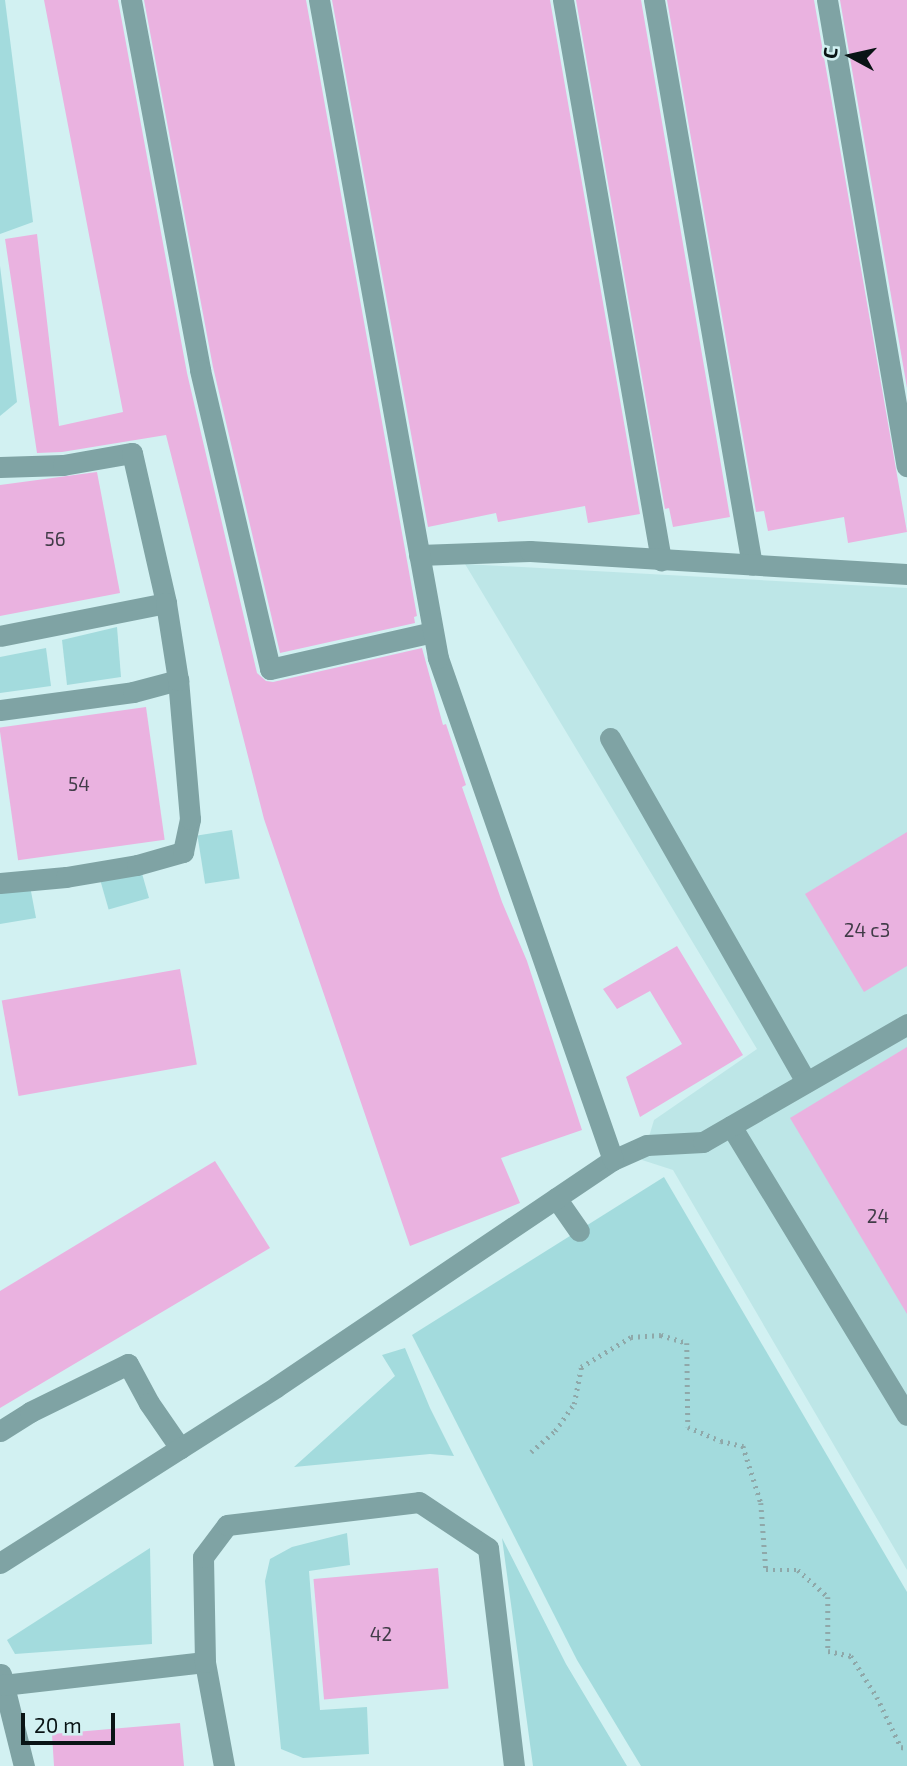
<!DOCTYPE html>
<html>
<head>
<meta charset="utf-8">
<style>
	body { margin:0 }
	#map { position:relative; width:907px; height:1766px; overflow:hidden; background:#d2f1f2; font-family:"Exo 2",sans-serif }
	div>[style] { position:absolute }
	.built>* { inset:0; background:#bde6e7 }
	.green>* { inset:0; background:#a3dbdd; transform-origin:0 0 }
	.building>* { inset:0; background:#eab2e0; transform-origin:0 0 }
	.path>* { height:4.5px; margin-top:-2.25px; transform-origin:0; background:repeating-linear-gradient(90deg,#8fa8a9 0 2px,transparent 0 7px) }
	.minor>* { height:21px; margin:-10.5px; padding:0 10.5px; transform-origin:10.5px; border-radius:10.5px; background:#7fa3a4 }
	span { translate:-50% -50%; white-space:nowrap; text-align:center; line-height:1.15; -webkit-text-stroke:5px #d2f1f2; paint-order:stroke }
	.number-label { font-size:19px; color:#413c48 }
	.number-label span { -webkit-text-stroke-width:0 }
	.north { position:absolute; left:816px; top:21px; width:70px; height:70px; -webkit-text-stroke:5px #d2f1f2; paint-order:stroke; rotate:278deg; font-size:19px; font-weight:700; line-height:28px; text-align:center; color:#091415 }
	.north::after { content:''; display:block; margin:auto; width:24px; height:32px; background:#091415; clip-path:polygon(50% 0,100% 100%,50% 72%,0 100%) }
	.scale { position:absolute; left:21px; top:1713px; width:94px; height:32px; box-sizing:border-box; border:4px solid #091415; border-top:0; padding-left:9px; font-size:21px; line-height:24px; white-space:nowrap; color:#091415; -webkit-text-stroke:5px #d2f1f2; paint-order:stroke }
</style>
</head>
<body>
<div id="map">
	<div class="built">
		<i style="clip-path:polygon(465px 564px,907px 588px,907px 1570px,673px 1170px,642px 1160px,654px 1120px,757px 1049px)"></i>
	</div>
	<div class="green">
		<i style="clip-path:polygon(0 0,5px 0,33px 222px,0 234px)"></i>
		<i style="clip-path:polygon(0 266px,17px 402px,0 416px)"></i>
		<i style="clip-path:polygon(117px 627px,121px 677px,67px 685px,62px 640px)"></i>
		<i style="clip-path:polygon(46px 648px,51px 686px,0 693px,0 657px)"></i>
		<i style="left:232px;top:830px;width:49px;height:35px;rotate:81deg"></i>
		<i style="left:141px;top:870px;width:29px;height:42px;rotate:74deg"></i>
		<i style="clip-path:polygon(30px 886px,36px 918px,0 924px,0 889px)"></i>
		<i style="clip-path:polygon(664px 1177px,907px 1592px,907px 1766px,641px 1766px,577px 1660px,412px 1335px)"></i>
		<i style="clip-path:polygon(405px 1348px,430px 1408px,454px 1456px,430px 1454px,294px 1467px,395px 1376px,382px 1355px)"></i>
		<i style="clip-path:polygon(347px 1533px,350px 1565px,309px 1571px,320px 1710px,367px 1707px,369px 1754px,303px 1758px,281px 1749px,265px 1581px,270px 1559px,292px 1547px)"></i>
		<i style="clip-path:polygon(502px 1538px,566px 1664px,627px 1766px,533px 1766px)"></i>
		<i style="clip-path:polygon(150px 1548px,152px 1644px,15px 1654px,7px 1640px)"></i>
	</div>
	<div class="building">
		<i style="clip-path:polygon(44px 0,118px 0,187px 373px,257px 673px,266px 681px,273px 682px,422px 648px,443px 725px,446px 724px,466px 785px,462px 787px,502px 902px,527px 961px,582px 1130px,501px 1158px,520px 1203px,410px 1246px,264px 819px,166px 435px,62px 452px,37px 453px,5px 239px,37px 234px,59px 426px,123px 412px)"></i>
		<i style="clip-path:polygon(144px 0,306px 0,417px 616px,414px 617px,415px 623px,280px 653px,213px 367px)"></i>
		<i style="clip-path:polygon(332px 0,550px 0,640px 514px,588px 523px,585px 506px,498px 522px,496px 513px,428px 527px)"></i>
		<i style="clip-path:polygon(576px 0,641px 0,730px 517px,673px 527px,669px 508px,665px 509px)"></i>
		<i style="clip-path:polygon(667px 0,814px 0,907px 532px,848px 543px,844px 517px,768px 531px,764px 511px,756px 512px)"></i>
		<i style="clip-path:polygon(840px 0,907px 0,907px 388px)"></i>
		<i style="clip-path:polygon(97px 472px,120px 593px,0 616px,0 485px)"></i>
		<i style="left:146px;top:707px;width:134px;height:148px;rotate:82deg"></i>
		<i style="clip-path:polygon(907px 832px,907px 966px,864px 992px,805px 894px)"></i>
		<i style="clip-path:polygon(677px 946px,743px 1055px,640px 1117px,626px 1077px,682px 1044px,650px 991px,617px 1009px,603px 989px)"></i>
		<i style="left:180px;top:969px;width:97px;height:181px;rotate:80deg"></i>
		<i style="clip-path:polygon(907px 1047px,907px 1314px,790px 1118px)"></i>
		<i style="clip-path:polygon(215px 1161px,270px 1248px,0 1408px,0 1291px)"></i>
		<i style="left:438px;top:1568px;width:121px;height:125px;rotate:85deg"></i>
		<i style="clip-path:polygon(180px 1723px,184px 1766px,54px 1766px,52px 1734px)"></i>
	</div>
	<div class="path">
		<i style="left:531px;top:1452px;width:32px;rotate:-41deg"></i>
		<i style="left:555px;top:1431px;width:33px;rotate:-55deg"></i>
		<i style="left:574px;top:1404px;width:38px;rotate:-79deg"></i>
		<i style="left:581px;top:1367px;width:58px;rotate:-31deg"></i>
		<i style="left:631px;top:1337px;width:30px;rotate:-4deg"></i>
		<i style="left:661px;top:1335px;width:27px;rotate:17deg"></i>
		<i style="left:687px;top:1343px;width:84px;rotate:89.3deg"></i>
		<i style="left:688px;top:1427px;width:36px;rotate:23deg"></i>
		<i style="left:721px;top:1441px;width:23px;rotate:13deg"></i>
		<i style="left:743px;top:1446px;width:60px;rotate:72.5deg"></i>
		<i style="left:761px;top:1503px;width:67px;rotate:85.7deg"></i>
		<i style="left:766px;top:1570px;width:32px"></i>
		<i style="left:798px;top:1570px;width:40px;rotate:42deg"></i>
		<i style="left:828px;top:1597px;width:54px;rotate:90deg"></i>
		<i style="left:828px;top:1651px;width:24px;rotate:12deg"></i>
		<i style="left:851px;top:1656px;width:49px;rotate:57.6deg"></i>
		<i style="left:877px;top:1697px;width:55px;rotate:64.4deg"></i>
		<i style="left:901px;top:1747px;width:6px;rotate:9deg"></i>
	</div>
	<div class="minor">
		<i style="left:131px;top:0;width:376px;rotate:79.4deg"></i>
		<i style="left:200px;top:370px;width:307px;rotate:76.8deg"></i>
		<i style="left:270px;top:669px;width:167px;rotate:-12.8deg"></i>
		<i style="left:563px;top:0;width:569px;rotate:80.07deg"></i>
		<i style="left:654px;top:0;width:573px;rotate:80.16deg"></i>
		<i style="left:827px;top:0;width:473px;rotate:80.3deg"></i>
		<i style="left:0;top:467px;width:63px;rotate:-1.8deg"></i>
		<i style="left:63px;top:465px;width:70px;rotate:-9.9deg"></i>
		<i style="left:132px;top:453px;width:154px;rotate:77.2deg"></i>
		<i style="left:166px;top:603px;width:169px;rotate:168.8deg"></i>
		<i style="left:419px;top:555px;width:111px;rotate:-2.1deg"></i>
		<i style="left:530px;top:551px;width:378px;rotate:3.5deg"></i>
		<i style="left:0;top:710px;width:134px;rotate:-7.7deg"></i>
		<i style="left:133px;top:692px;width:47px;rotate:-14.9deg"></i>
		<i style="left:610px;top:738px;width:396px;rotate:60.3deg"></i>
		<i style="left:0;top:883px;width:66px;rotate:-5.2deg"></i>
		<i style="left:66px;top:877px;width:72px;rotate:-9.6deg"></i>
		<i style="left:137px;top:865px;width:48px;rotate:-15.8deg"></i>
		<i style="left:183px;top:852px;width:34px;rotate:-78deg"></i>
		<i style="left:190px;top:819px;width:140px;rotate:-94.9deg"></i>
		<i style="left:178px;top:680px;width:78px;rotate:-98.9deg"></i>
		<i style="left:731px;top:1126px;width:338px;rotate:58.7deg"></i>
		<i style="left:613px;top:1160px;width:37px;rotate:-24deg"></i>
		<i style="left:647px;top:1145px;width:56px;rotate:-3.1deg"></i>
		<i style="left:703px;top:1142px;width:236px;rotate:-30deg"></i>
		<i style="left:556px;top:1198px;width:40px;rotate:55.1deg"></i>
		<i style="left:0;top:1431px;width:36px;rotate:-32deg"></i>
		<i style="left:30px;top:1412px;width:109px;rotate:-26.1deg"></i>
		<i style="left:128px;top:1364px;width:44px;rotate:61.7deg"></i>
		<i style="left:149px;top:1403px;width:55px;rotate:55.4deg"></i>
		<i style="left:0;top:1563px;width:327px;rotate:-32.5deg"></i>
		<i style="left:276px;top:1387px;width:406px;rotate:-34deg"></i>
		<i style="left:613px;top:1160px;width:532px;rotate:-109.22deg"></i>
		<i style="left:438px;top:658px;width:669px;rotate:-100.25deg"></i>
		<i style="left:1px;top:1674px;width:95px;rotate:76deg"></i>
		<i style="left:3px;top:1685px;width:203px;rotate:-6.5deg"></i>
		<i style="left:224px;top:1766px;width:106px;rotate:-100.4deg"></i>
		<i style="left:205px;top:1662px;width:105px;rotate:-91.1deg"></i>
		<i style="left:203px;top:1557px;width:40px;rotate:-53deg"></i>
		<i style="left:227px;top:1525px;width:193px;rotate:-6.8deg"></i>
		<i style="left:419px;top:1502px;width:83px;rotate:33.7deg"></i>
		<i style="left:488px;top:1548px;width:220px;rotate:83.2deg"></i>
	</div>
	<div class="number-label">
		<span style="left:55px;top:539px">56</span>
		<span style="left:79px;top:784px">54</span>
		<span style="left:867px;top:930px">24 с3</span>
		<span style="left:878px;top:1216px">24</span>
		<span style="left:381px;top:1634px">42</span>
	</div>
	<div class="north">С</div>
	<div class="scale">20 m</div>
</div>
</body>
</html>
